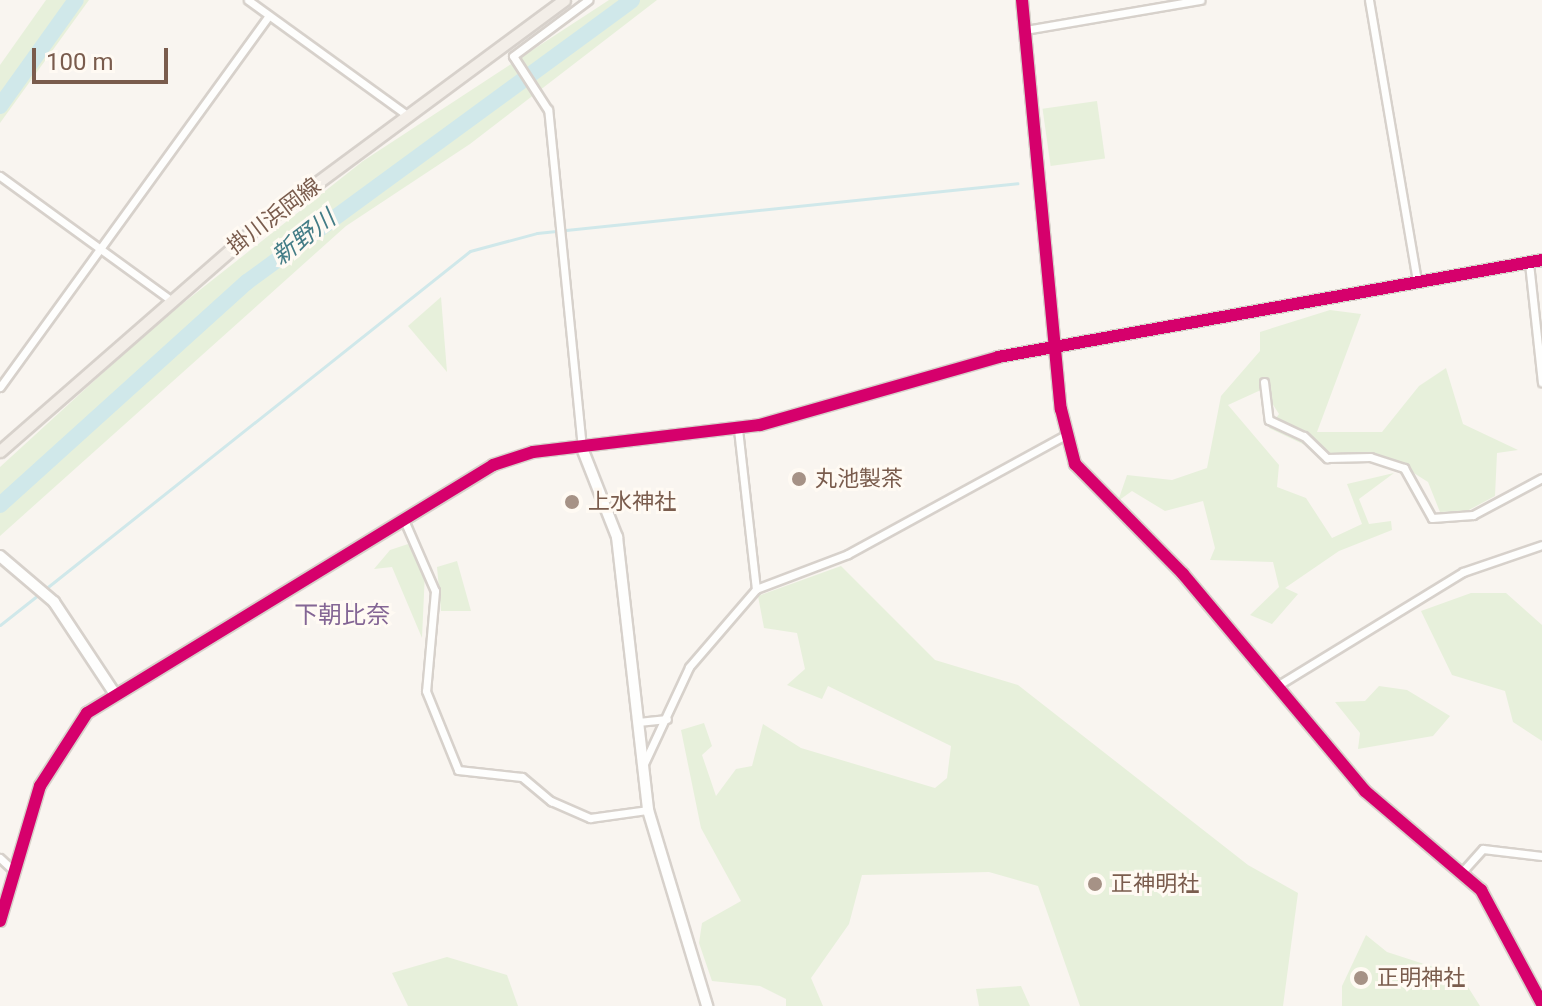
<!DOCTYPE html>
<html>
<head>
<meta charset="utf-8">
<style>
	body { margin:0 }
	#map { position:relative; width:1542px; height:1006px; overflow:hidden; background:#f9f5f0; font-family:Roboto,"Noto Sans JP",sans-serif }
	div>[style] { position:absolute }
	.green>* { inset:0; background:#e7f0db; transform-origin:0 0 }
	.stream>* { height:3px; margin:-1.5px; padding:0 1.5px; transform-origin:1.5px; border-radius:1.5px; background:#d0e8ea }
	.river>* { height:16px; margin:-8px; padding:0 8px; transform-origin:8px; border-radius:8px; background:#d0e8ea }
	.roads { filter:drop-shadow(2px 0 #d7d1cb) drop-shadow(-2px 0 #d7d1cb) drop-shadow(0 2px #d7d1cb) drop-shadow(0 -2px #d7d1cb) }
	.street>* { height:7px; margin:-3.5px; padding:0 3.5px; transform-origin:3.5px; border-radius:3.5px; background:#fefefd }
	.secondary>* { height:10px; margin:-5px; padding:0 5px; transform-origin:5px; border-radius:5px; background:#fefefd }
	.primary>* { height:11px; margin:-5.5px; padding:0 5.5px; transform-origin:5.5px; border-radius:5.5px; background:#f3eee8 }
	.cycleway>* { height:12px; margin:-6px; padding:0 6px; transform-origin:6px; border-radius:6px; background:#d6006c }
	.dots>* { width:22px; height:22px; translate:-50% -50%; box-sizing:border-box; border:4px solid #fffaf3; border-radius:50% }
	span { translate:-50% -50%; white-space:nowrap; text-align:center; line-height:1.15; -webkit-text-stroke:6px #fffaf3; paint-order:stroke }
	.street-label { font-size:22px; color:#7a5c4d }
	.poi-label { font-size:22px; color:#7a5c4d }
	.left { translate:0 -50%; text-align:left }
	.water-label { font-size:24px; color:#437c86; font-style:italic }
	.neighbourhood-label { font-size:24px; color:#846695 }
	.scale { position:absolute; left:32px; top:48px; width:136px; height:36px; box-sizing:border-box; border:4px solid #7a5c4d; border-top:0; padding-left:10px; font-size:24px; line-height:28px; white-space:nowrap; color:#7a5c4d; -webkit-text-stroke:6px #fffaf3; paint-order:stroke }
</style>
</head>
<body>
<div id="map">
	<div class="green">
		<i style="clip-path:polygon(46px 0,89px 0,0 123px,0 65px)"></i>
		<i style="clip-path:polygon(609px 0,657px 0,470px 144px,346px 226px,0 536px,0 467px,153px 327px,363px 161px)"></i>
		<i style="left:1097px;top:101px;width:58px;height:55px;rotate:82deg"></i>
		<i style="clip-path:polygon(441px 297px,447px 372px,408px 326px)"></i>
		<i style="clip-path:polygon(1330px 310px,1361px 314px,1317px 432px,1382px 432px,1419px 386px,1446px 368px,1463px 424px,1518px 450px,1497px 453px,1495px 496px,1467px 511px,1440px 512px,1428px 482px,1401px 465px,1339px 461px,1269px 428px,1279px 414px,1263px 389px,1228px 405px,1279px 465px,1277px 487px,1306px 498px,1332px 538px,1362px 524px,1347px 484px,1394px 473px,1359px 499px,1369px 524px,1391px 521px,1392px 530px,1339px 551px,1285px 588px,1298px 594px,1272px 624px,1250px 615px,1279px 587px,1273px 562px,1210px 560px,1215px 548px,1203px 501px,1165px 511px,1132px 491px,1118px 501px,1127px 475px,1172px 480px,1207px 468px,1221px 396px,1260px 351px,1260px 332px)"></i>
		<i style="clip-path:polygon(408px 544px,425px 572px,422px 638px,392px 567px,374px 569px,390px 550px)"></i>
		<i style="clip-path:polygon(457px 561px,471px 611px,441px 611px,437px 567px)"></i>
		<i style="clip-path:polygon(841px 566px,935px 660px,1018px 685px,1248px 865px,1298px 893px,1283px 1006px,1080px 1006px,1038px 886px,989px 872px,862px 875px,849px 924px,811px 978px,823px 1006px,786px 1006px,786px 999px,760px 986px,712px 981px,699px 943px,702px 923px,741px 901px,701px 828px,681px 730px,704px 723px,712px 746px,702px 755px,716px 796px,736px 769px,752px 766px,763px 724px,801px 748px,935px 788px,947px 778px,951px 746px,828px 686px,822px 699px,787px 685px,805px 669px,797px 633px,764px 628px,758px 596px)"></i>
		<i style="clip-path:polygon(1471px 593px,1506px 593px,1542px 625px,1542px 741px,1513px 722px,1505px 691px,1452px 675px,1421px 611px)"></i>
		<i style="clip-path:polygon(1379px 686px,1407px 690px,1450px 716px,1433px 736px,1358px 749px,1360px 733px,1335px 702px,1365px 701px)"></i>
		<i style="clip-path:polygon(1366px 935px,1387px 952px,1461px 976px,1480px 1006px,1342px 1006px,1342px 986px)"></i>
		<i style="clip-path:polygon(447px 957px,507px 975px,518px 1006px,408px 1006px,392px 973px)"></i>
		<i style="clip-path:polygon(1021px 986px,1030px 1006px,979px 1006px,976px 989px)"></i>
	</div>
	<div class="stream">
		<i style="left:44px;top:590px;width:544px;rotate:-38.51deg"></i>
		<i style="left:470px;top:251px;width:69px;rotate:-15deg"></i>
		<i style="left:537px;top:233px;width:483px;rotate:-5.9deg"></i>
		<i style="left:0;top:625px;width:48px;rotate:-38.3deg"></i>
	</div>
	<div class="river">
		<i style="left:0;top:106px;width:130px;rotate:-54.4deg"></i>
		<i style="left:0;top:505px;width:333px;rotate:-42.1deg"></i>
		<i style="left:247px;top:282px;width:477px;rotate:-36.2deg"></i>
	</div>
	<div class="roads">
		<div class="street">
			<i style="left:248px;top:0;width:198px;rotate:35.9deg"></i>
			<i style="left:1369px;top:0;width:286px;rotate:80.3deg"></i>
			<i style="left:1025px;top:30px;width:178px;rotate:-9.7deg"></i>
			<i style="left:0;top:176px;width:208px;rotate:36deg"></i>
			<i style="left:1529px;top:263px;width:120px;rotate:83.8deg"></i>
			<i style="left:1264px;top:382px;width:38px;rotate:83deg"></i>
			<i style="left:1269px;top:420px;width:38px;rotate:25deg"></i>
			<i style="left:1304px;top:436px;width:32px;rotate:44deg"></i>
			<i style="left:1327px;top:458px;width:43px;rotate:-1.3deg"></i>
			<i style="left:1370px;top:457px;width:36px;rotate:18deg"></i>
			<i style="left:1404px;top:468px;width:57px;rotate:60.8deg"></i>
			<i style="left:1432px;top:518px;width:41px;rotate:-4.2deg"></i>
			<i style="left:1473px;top:515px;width:78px;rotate:-28.2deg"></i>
			<i style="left:0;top:387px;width:458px;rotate:-54.1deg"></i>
			<i style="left:738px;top:429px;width:161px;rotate:83.6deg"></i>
			<i style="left:582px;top:448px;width:340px;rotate:-95.7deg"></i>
			<i style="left:548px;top:110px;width:64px;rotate:-122.9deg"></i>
			<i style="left:513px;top:56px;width:94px;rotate:-36.7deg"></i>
			<i style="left:404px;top:520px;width:77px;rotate:66.4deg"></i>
			<i style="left:435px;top:591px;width:100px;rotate:95.1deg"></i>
			<i style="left:426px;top:691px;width:85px;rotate:67.9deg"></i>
			<i style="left:458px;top:770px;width:64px;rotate:6.2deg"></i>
			<i style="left:522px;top:777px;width:38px;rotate:40deg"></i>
			<i style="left:551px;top:801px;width:43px;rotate:23.6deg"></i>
			<i style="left:590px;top:818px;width:59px;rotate:-7.9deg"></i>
			<i style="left:1277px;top:686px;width:218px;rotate:-31.5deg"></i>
			<i style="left:1463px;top:572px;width:83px;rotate:-18.9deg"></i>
			<i style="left:638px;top:722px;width:29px;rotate:-6deg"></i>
			<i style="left:642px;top:768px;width:111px;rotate:-65deg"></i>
			<i style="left:689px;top:667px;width:103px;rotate:-49.3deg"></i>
			<i style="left:756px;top:589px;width:98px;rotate:-20.8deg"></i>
			<i style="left:848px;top:554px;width:247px;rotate:-28.7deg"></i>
			<i style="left:0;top:858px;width:18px;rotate:43deg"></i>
			<i style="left:1462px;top:872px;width:31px;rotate:-48deg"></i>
			<i style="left:1483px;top:849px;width:59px;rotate:6.8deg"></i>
		</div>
		<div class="secondary">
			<i style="left:1022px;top:0;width:411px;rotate:84.6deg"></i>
			<i style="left:1061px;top:409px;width:57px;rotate:75.7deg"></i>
			<i style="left:1075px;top:464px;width:154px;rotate:45.5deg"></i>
			<i style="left:1183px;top:574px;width:283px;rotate:50deg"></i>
			<i style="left:1365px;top:791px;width:153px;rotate:40.5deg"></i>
			<i style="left:1481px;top:890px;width:129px;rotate:61.8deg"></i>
			<i style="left:582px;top:448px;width:96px;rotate:68.5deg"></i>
			<i style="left:617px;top:537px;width:275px;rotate:83.5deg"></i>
			<i style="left:648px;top:810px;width:205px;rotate:73.2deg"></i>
			<i style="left:0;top:556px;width:71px;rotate:40.4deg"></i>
			<i style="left:54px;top:602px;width:107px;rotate:56.5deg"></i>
			<i style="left:0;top:921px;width:141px;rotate:-73.5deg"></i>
			<i style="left:40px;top:786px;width:87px;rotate:-57.2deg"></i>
			<i style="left:87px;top:713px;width:476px;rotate:-31.4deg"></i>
			<i style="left:493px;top:465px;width:42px;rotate:-18deg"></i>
			<i style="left:533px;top:452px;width:229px;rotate:-6.8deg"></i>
			<i style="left:760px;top:425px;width:248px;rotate:-15.9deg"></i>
			<i style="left:998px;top:357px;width:553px;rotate:-10.11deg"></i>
		</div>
		<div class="primary">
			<i style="left:0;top:451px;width:335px;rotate:-41.1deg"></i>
			<i style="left:252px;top:231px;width:388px;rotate:-36.5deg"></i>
		</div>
	</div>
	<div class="cycleway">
		<i style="left:1022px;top:0;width:411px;rotate:84.6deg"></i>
		<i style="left:1061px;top:409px;width:57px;rotate:75.7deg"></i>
		<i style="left:1075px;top:464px;width:154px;rotate:45.5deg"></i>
		<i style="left:1183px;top:574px;width:283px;rotate:50deg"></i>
		<i style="left:1365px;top:791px;width:153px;rotate:40.5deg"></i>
		<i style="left:1481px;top:890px;width:129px;rotate:61.8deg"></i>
		<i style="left:0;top:921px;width:141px;rotate:-73.5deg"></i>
		<i style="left:40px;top:786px;width:87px;rotate:-57.2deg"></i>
		<i style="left:87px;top:713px;width:476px;rotate:-31.4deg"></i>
		<i style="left:493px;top:465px;width:42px;rotate:-18deg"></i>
		<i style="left:533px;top:452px;width:229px;rotate:-6.8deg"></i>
		<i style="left:760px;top:425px;width:248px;rotate:-15.9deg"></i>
		<i style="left:998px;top:357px;width:553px;rotate:-10.11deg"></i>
	</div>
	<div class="dots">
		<i style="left:799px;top:479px;background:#a69286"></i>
		<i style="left:572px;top:502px;background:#a69286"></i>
		<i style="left:1095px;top:884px;background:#a69286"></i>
		<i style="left:1361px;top:978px;background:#a69286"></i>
	</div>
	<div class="street-label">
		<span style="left:274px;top:216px;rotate:-37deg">掛川浜岡線</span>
	</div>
	<div class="poi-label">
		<span class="left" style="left:815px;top:479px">丸池製茶</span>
		<span class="left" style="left:588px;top:502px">上水神社</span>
		<span class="left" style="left:1111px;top:884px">正神明社</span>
		<span class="left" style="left:1377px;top:978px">正明神社</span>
	</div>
	<div class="water-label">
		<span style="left:304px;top:238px;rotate:-38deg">新野川</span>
	</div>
	<div class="neighbourhood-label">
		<span style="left:342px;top:616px">下朝比奈</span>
	</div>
	<div class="scale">100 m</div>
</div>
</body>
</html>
